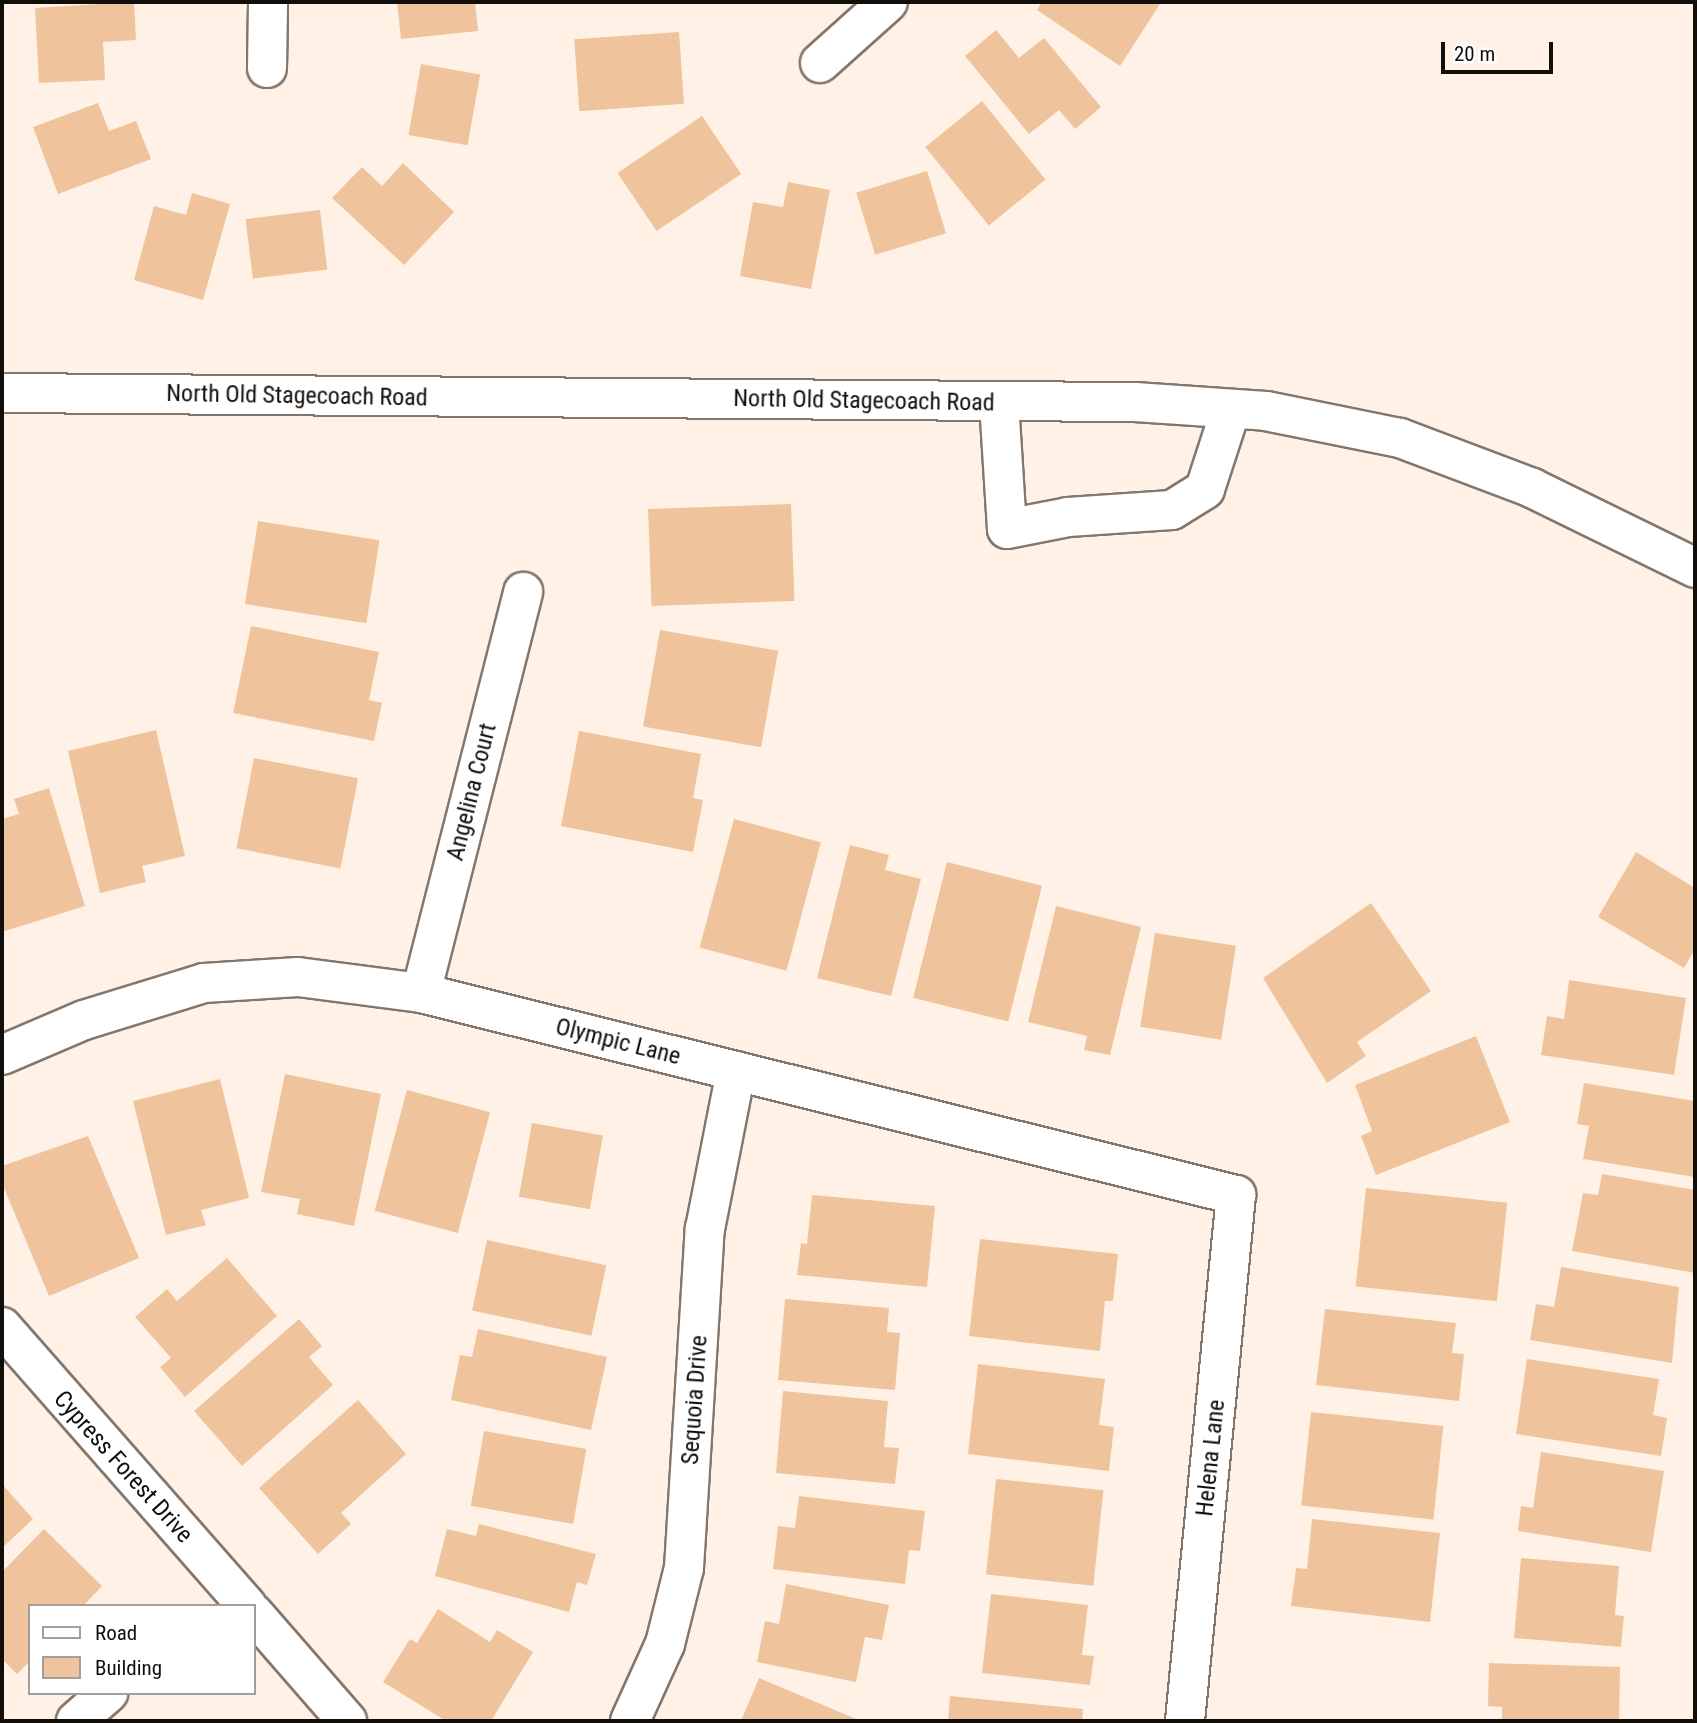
<!DOCTYPE html>
<html>
<head>
<meta charset="utf-8">
<style>
	body { margin:0 }
	#map { position:relative; width:1697px; height:1723px; overflow:hidden; background:#fff1e6; font-family:"Roboto Condensed",sans-serif }
	div>[style] { position:absolute }
	.building>* { inset:0; background:#efc49d; transform-origin:0 0 }
	.roads { filter:drop-shadow(2px 0 #83776d) drop-shadow(-2px 0 #83776d) drop-shadow(0 2px #83776d) drop-shadow(0 -2px #83776d) }
	.minor>* { height:38px; margin:-19px; padding:0 19px; transform-origin:19px; border-radius:19px; background:#fff }
	span { translate:-50% -50%; white-space:nowrap; text-align:center; line-height:1.15; -webkit-text-stroke:6px #fff; paint-order:stroke }
	.street-label { font-size:24px; color:#120e0a }
	.frame { position:absolute; inset:0; border:4px solid #120e0a; pointer-events:none }
	.legend { position:absolute; left:28px; top:1604px; width:228px; height:91px; box-sizing:border-box; background:#fff; border:2px solid #a09f9d; margin:0; padding:9px 12px; list-style:none; font-size:21px; color:#120e0a }
	.legend li { display:flex; align-items:center; gap:14px; height:35px }
	.legend b { width:35px; border:2px solid #a09f9d }
	.scale { position:absolute; left:1441px; top:42px; width:112px; height:32px; box-sizing:border-box; border:4px solid #120e0a; border-top:0; padding-left:9px; font-size:21px; line-height:24px; white-space:nowrap; color:#120e0a; -webkit-text-stroke:5px #fff; paint-order:stroke }
</style>
</head>
<body>
<div id="map">
	<div class="building">
		<i style="clip-path:polygon(134px 2px,136px 40px,103px 42px,105px 80px,39px 83px,35px 8px)"></i>
		<i style="clip-path:polygon(397px 2px,475px 2px,478px 31px,401px 39px)"></i>
		<i style="clip-path:polygon(1042px 2px,1156px 2px,1160px 4px,1120px 66px,1037px 10px)"></i>
		<i style="clip-path:polygon(996px 30px,1019px 58px,1044px 38px,1101px 107px,1075px 129px,1059px 110px,1029px 134px,965px 56px)"></i>
		<i style="left:679px;top:32px;width:72px;height:105px;rotate:86deg"></i>
		<i style="left:421px;top:64px;width:60px;height:72px;rotate:10deg"></i>
		<i style="left:982px;top:101px;width:101px;height:73px;rotate:51deg"></i>
		<i style="clip-path:polygon(98px 103px,109px 131px,136px 121px,151px 159px,58px 194px,33px 127px)"></i>
		<i style="left:702px;top:116px;width:70px;height:102px;rotate:56deg"></i>
		<i style="clip-path:polygon(403px 163px,454px 212px,404px 265px,332px 198px,362px 167px,382px 186px)"></i>
		<i style="left:927px;top:171px;width:65px;height:74px;rotate:73deg"></i>
		<i style="clip-path:polygon(788px 182px,830px 190px,811px 289px,740px 276px,753px 202px,783px 207px)"></i>
		<i style="clip-path:polygon(192px 193px,230px 204px,203px 300px,134px 280px,154px 206px,186px 215px)"></i>
		<i style="left:320px;top:210px;width:60px;height:75px;rotate:83deg"></i>
		<i style="left:791px;top:504px;width:97px;height:143px;rotate:88deg"></i>
		<i style="left:258px;top:521px;width:123px;height:84px;rotate:9deg"></i>
		<i style="clip-path:polygon(251px 626px,379px 652px,369px 700px,382px 703px,374px 741px,233px 713px)"></i>
		<i style="left:660px;top:630px;width:120px;height:98px;rotate:10deg"></i>
		<i style="clip-path:polygon(156px 730px,185px 856px,142px 866px,146px 882px,100px 893px,68px 751px)"></i>
		<i style="clip-path:polygon(579px 731px,701px 754px,693px 798px,703px 800px,693px 852px,561px 826px)"></i>
		<i style="left:254px;top:758px;width:106px;height:92px;rotate:11deg"></i>
		<i style="clip-path:polygon(49px 788px,85px 906px,2px 932px,2px 819px,19px 814px,14px 799px)"></i>
		<i style="left:734px;top:819px;width:90px;height:133px;rotate:15deg"></i>
		<i style="clip-path:polygon(850px 845px,889px 855px,885px 870px,921px 879px,891px 996px,817px 978px)"></i>
		<i style="clip-path:polygon(1636px 852px,1695px 888px,1695px 949px,1684px 968px,1598px 917px)"></i>
		<i style="left:947px;top:862px;width:98px;height:140px;rotate:14deg"></i>
		<i style="clip-path:polygon(1371px 903px,1431px 991px,1357px 1042px,1366px 1056px,1327px 1083px,1263px 978px)"></i>
		<i style="clip-path:polygon(1056px 906px,1141px 927px,1110px 1055px,1084px 1050px,1087px 1036px,1028px 1022px)"></i>
		<i style="left:1155px;top:933px;width:82px;height:95px;rotate:9deg"></i>
		<i style="clip-path:polygon(1569px 980px,1686px 998px,1674px 1075px,1541px 1055px,1547px 1016px,1564px 1019px)"></i>
		<i style="clip-path:polygon(1476px 1036px,1510px 1122px,1376px 1175px,1361px 1136px,1372px 1131px,1355px 1085px)"></i>
		<i style="clip-path:polygon(285px 1074px,381px 1094px,354px 1226px,297px 1214px,300px 1199px,261px 1192px)"></i>
		<i style="clip-path:polygon(220px 1079px,249px 1198px,201px 1210px,206px 1225px,166px 1235px,133px 1101px)"></i>
		<i style="clip-path:polygon(1584px 1083px,1695px 1101px,1695px 1177px,1583px 1159px,1589px 1126px,1577px 1124px)"></i>
		<i style="left:407px;top:1090px;width:86px;height:125px;rotate:15deg"></i>
		<i style="left:532px;top:1123px;width:72px;height:75px;rotate:10deg"></i>
		<i style="clip-path:polygon(88px 1136px,139px 1258px,49px 1296px,2px 1183px,2px 1166px)"></i>
		<i style="clip-path:polygon(1602px 1174px,1695px 1190px,1695px 1273px,1572px 1251px,1583px 1193px,1598px 1195px)"></i>
		<i style="left:1366px;top:1188px;width:142px;height:99px;rotate:6deg"></i>
		<i style="clip-path:polygon(812px 1195px,935px 1206px,927px 1287px,797px 1275px,801px 1243px,807px 1244px)"></i>
		<i style="clip-path:polygon(980px 1239px,1118px 1254px,1113px 1301px,1105px 1301px,1100px 1351px,969px 1336px)"></i>
		<i style="left:487px;top:1240px;width:122px;height:72px;rotate:12deg"></i>
		<i style="clip-path:polygon(227px 1258px,277px 1316px,185px 1397px,160px 1367px,171px 1358px,135px 1317px,167px 1289px,177px 1301px)"></i>
		<i style="clip-path:polygon(1561px 1267px,1679px 1287px,1672px 1363px,1530px 1340px,1536px 1304px,1554px 1307px)"></i>
		<i style="clip-path:polygon(785px 1299px,889px 1308px,887px 1332px,900px 1333px,895px 1390px,778px 1380px)"></i>
		<i style="clip-path:polygon(1325px 1309px,1456px 1323px,1452px 1353px,1464px 1354px,1459px 1401px,1316px 1385px)"></i>
		<i style="clip-path:polygon(299px 1319px,322px 1346px,309px 1357px,333px 1385px,242px 1466px,194px 1411px)"></i>
		<i style="clip-path:polygon(478px 1329px,607px 1357px,591px 1430px,451px 1400px,460px 1355px,472px 1357px)"></i>
		<i style="clip-path:polygon(1527px 1359px,1659px 1379px,1653px 1415px,1667px 1418px,1661px 1456px,1516px 1434px)"></i>
		<i style="clip-path:polygon(978px 1364px,1105px 1379px,1099px 1425px,1114px 1427px,1109px 1471px,968px 1454px)"></i>
		<i style="clip-path:polygon(783px 1391px,888px 1401px,884px 1447px,899px 1448px,895px 1484px,776px 1473px)"></i>
		<i style="clip-path:polygon(358px 1400px,406px 1454px,341px 1513px,351px 1524px,318px 1554px,259px 1488px)"></i>
		<i style="left:1311px;top:1412px;width:133px;height:94px;rotate:6deg"></i>
		<i style="left:484px;top:1431px;width:104px;height:76px;rotate:10deg"></i>
		<i style="clip-path:polygon(1541px 1452px,1664px 1471px,1651px 1552px,1518px 1531px,1521px 1506px,1533px 1508px)"></i>
		<i style="left:996px;top:1479px;width:108px;height:96px;rotate:6deg"></i>
		<i style="clip-path:polygon(2px 1484px,33px 1519px,2px 1548px)"></i>
		<i style="clip-path:polygon(799px 1496px,925px 1511px,920px 1551px,909px 1550px,905px 1584px,773px 1569px,778px 1526px,795px 1528px)"></i>
		<i style="clip-path:polygon(1312px 1519px,1440px 1533px,1430px 1622px,1291px 1606px,1296px 1568px,1307px 1569px)"></i>
		<i style="clip-path:polygon(479px 1524px,596px 1554px,587px 1585px,577px 1582px,569px 1612px,435px 1576px,447px 1529px,476px 1536px)"></i>
		<i style="clip-path:polygon(44px 1529px,102px 1586px,83px 1606px,30px 1606px,30px 1661px,17px 1674px,2px 1659px,2px 1572px)"></i>
		<i style="clip-path:polygon(1521px 1558px,1619px 1566px,1615px 1615px,1624px 1616px,1621px 1647px,1514px 1638px)"></i>
		<i style="clip-path:polygon(786px 1584px,889px 1605px,882px 1640px,865px 1637px,856px 1682px,757px 1662px,765px 1621px,779px 1624px)"></i>
		<i style="clip-path:polygon(991px 1594px,1088px 1605px,1082px 1655px,1094px 1656px,1090px 1685px,982px 1673px)"></i>
		<i style="clip-path:polygon(438px 1609px,490px 1642px,497px 1630px,533px 1652px,491px 1721px,446px 1721px,383px 1682px,410px 1639px,417px 1643px)"></i>
		<i style="clip-path:polygon(1489px 1663px,1620px 1667px,1619px 1721px,1502px 1721px,1502px 1707px,1488px 1706px)"></i>
		<i style="clip-path:polygon(759px 1678px,861px 1721px,741px 1721px)"></i>
		<i style="clip-path:polygon(950px 1696px,1083px 1709px,1082px 1721px,948px 1721px)"></i>
	</div>
	<div class="roads">
		<div class="minor">
			<i style="left:820px;top:63px;width:91px;rotate:-41.9deg"></i>
			<i style="left:267px;top:68px;width:66px;rotate:-89.1deg"></i>
			<i style="left:2px;top:393px;width:1133px;rotate:0.46deg"></i>
			<i style="left:1135px;top:402px;width:131px;rotate:3.9deg"></i>
			<i style="left:1266px;top:411px;width:137px;rotate:11.4deg"></i>
			<i style="left:1400px;top:438px;width:141px;rotate:20.7deg"></i>
			<i style="left:1532px;top:488px;width:182px;rotate:26.1deg"></i>
			<i style="left:999px;top:402px;width:127px;rotate:86.4deg"></i>
			<i style="left:1007px;top:529px;width:62px;rotate:-11.1deg"></i>
			<i style="left:1068px;top:517px;width:104px;rotate:-3.9deg"></i>
			<i style="left:1172px;top:510px;width:39px;rotate:-32deg"></i>
			<i style="left:1205px;top:489px;width:84px;rotate:-72deg"></i>
			<i style="left:421px;top:993px;width:414px;rotate:-75.7deg"></i>
			<i style="left:2px;top:1055px;width:89px;rotate:-23.1deg"></i>
			<i style="left:84px;top:1020px;width:126px;rotate:-17.1deg"></i>
			<i style="left:204px;top:983px;width:94px;rotate:-3.7deg"></i>
			<i style="left:298px;top:977px;width:124px;rotate:7.4deg"></i>
			<i style="left:421px;top:993px;width:840px;rotate:13.92deg"></i>
			<i style="left:1236px;top:1195px;width:528px;rotate:95.54deg"></i>
			<i style="left:2px;top:1327px;width:371px;rotate:48.7deg"></i>
			<i style="left:254px;top:1614px;width:142px;rotate:49deg"></i>
			<i style="left:76px;top:1721px;width:43px;rotate:-41.2deg"></i>
			<i style="left:630px;top:1721px;width:85px;rotate:-65.6deg"></i>
			<i style="left:665px;top:1644px;width:78px;rotate:-76deg"></i>
			<i style="left:684px;top:1568px;width:340px;rotate:-86.5deg"></i>
			<i style="left:705px;top:1229px;width:161px;rotate:-78.9deg"></i>
		</div>
	</div>
	<div class="street-label">
		<span style="left:297px;top:396px;rotate:1deg">North Old Stagecoach Road</span>
		<span style="left:864px;top:401px;rotate:1deg">North Old Stagecoach Road</span>
		<span style="left:472px;top:792px;rotate:-76deg">Angelina Court</span>
		<span style="left:618px;top:1042px;rotate:14deg">Olympic Lane</span>
		<span style="left:695px;top:1400px;rotate:-86deg">Sequoia Drive</span>
		<span style="left:1211px;top:1458px;rotate:-84deg">Helena Lane</span>
		<span style="left:123px;top:1467px;rotate:48deg">Cypress Forest Drive</span>
	</div>
	<div class="frame"></div>
	<ul class="legend">
	<li><b style="height:9px;background:#fff"></b>Road</li>
	<li><b style="height:19px;background:#efc49d"></b>Building</li>
	</ul>
	<div class="scale">20 m</div>
</div>
</body>
</html>
